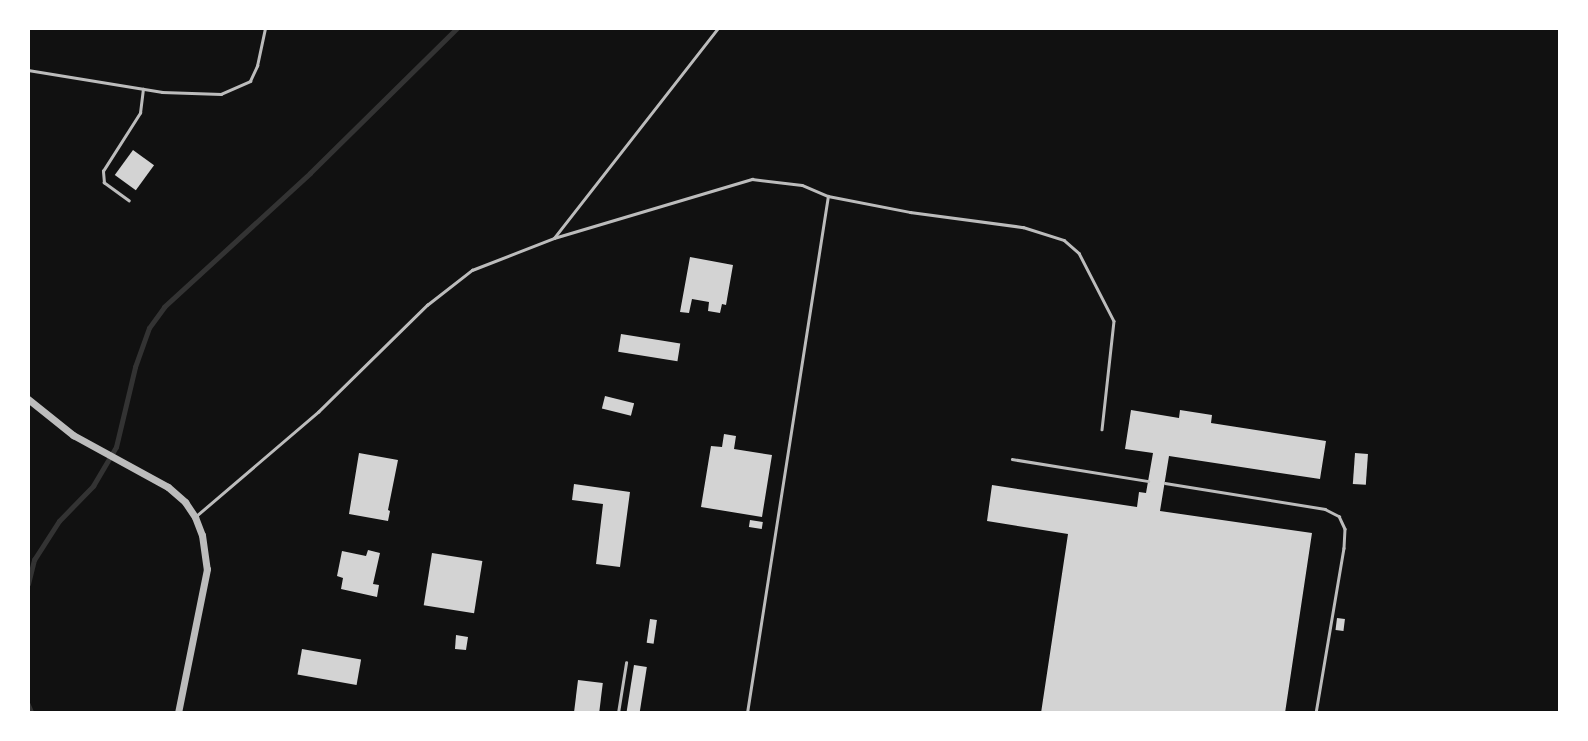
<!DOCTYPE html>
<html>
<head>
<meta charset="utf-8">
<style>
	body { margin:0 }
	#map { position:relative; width:1588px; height:741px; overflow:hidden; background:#111; font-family:"IBM Plex Sans",sans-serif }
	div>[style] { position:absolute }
	.stream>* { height:4.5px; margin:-2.25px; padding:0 2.25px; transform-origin:2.25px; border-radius:2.25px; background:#333 }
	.building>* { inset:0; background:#d3d3d3; transform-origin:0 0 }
	.service>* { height:2.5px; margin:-1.25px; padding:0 1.25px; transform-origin:1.25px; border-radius:1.25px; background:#bcbcbc }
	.tertiary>* { height:7px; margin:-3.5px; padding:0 3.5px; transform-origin:3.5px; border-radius:3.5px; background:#bcbcbc }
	span { translate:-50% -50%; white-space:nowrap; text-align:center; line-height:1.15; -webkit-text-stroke:5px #fff; paint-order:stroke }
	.frame { position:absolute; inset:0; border:30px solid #fff; pointer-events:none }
</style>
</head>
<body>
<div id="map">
	<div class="stream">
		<i style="left:28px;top:584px;width:25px;rotate:-76deg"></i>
		<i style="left:34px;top:560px;width:46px;rotate:-57.3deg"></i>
		<i style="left:59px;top:521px;width:49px;rotate:-45.8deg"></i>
		<i style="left:93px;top:486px;width:45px;rotate:-59.5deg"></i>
		<i style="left:116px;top:447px;width:82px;rotate:-76.6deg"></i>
		<i style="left:135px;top:367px;width:41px;rotate:-70.3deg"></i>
		<i style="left:149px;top:328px;width:26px;rotate:-54deg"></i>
		<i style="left:164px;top:307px;width:198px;rotate:-42.5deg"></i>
		<i style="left:310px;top:173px;width:206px;rotate:-44.6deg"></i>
		<i style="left:28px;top:704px;width:10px;rotate:66deg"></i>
	</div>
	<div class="building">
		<i style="left:133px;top:150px;width:26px;height:31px;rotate:36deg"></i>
		<i style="clip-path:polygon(690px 257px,733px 265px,726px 305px,722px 304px,720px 313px,708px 311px,709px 302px,692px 299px,689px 313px,680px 312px)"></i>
		<i style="left:621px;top:334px;width:60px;height:18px;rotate:9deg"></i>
		<i style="left:605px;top:396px;width:30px;height:13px;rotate:14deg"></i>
		<i style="clip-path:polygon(1131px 410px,1179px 418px,1180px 410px,1212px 415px,1211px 423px,1326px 441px,1320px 479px,1169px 456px,1160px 511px,1312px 533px,1285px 713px,1041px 713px,1068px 534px,987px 521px,992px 485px,1137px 507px,1139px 492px,1146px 493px,1153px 453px,1125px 449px)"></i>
		<i style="clip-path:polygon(724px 434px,736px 436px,734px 449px,772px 455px,762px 517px,701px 507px,711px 446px,722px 447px)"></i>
		<i style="clip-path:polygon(359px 453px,398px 460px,388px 510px,390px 511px,388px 521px,349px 514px)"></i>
		<i style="left:1355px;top:453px;width:13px;height:31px;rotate:4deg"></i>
		<i style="clip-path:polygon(574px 484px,630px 492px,620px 567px,596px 564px,603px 504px,572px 500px)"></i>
		<i style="left:750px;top:520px;width:13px;height:7px;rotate:9deg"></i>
		<i style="clip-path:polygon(368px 550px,380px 553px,373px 584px,379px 585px,377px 597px,341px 589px,343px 578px,337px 576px,342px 551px,366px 556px)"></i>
		<i style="left:432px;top:553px;width:51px;height:53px;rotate:9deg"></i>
		<i style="left:1337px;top:618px;width:8px;height:12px;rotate:7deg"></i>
		<i style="left:650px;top:619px;width:7px;height:24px;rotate:8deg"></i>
		<i style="clip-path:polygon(456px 635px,468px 637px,466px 650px,455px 649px)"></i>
		<i style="left:302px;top:649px;width:60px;height:26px;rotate:10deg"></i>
		<i style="left:634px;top:665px;width:13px;height:49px;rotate:9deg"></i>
		<i style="left:578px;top:680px;width:25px;height:33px;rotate:7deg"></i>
	</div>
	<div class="service">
		<i style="left:28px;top:70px;width:136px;rotate:9.3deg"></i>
		<i style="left:162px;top:92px;width:59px;rotate:1.9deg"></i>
		<i style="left:221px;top:94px;width:32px;rotate:-24deg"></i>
		<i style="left:250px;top:81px;width:17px;rotate:-65deg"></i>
		<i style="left:257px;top:66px;width:39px;rotate:-78deg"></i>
		<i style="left:129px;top:201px;width:31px;rotate:-144deg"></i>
		<i style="left:104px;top:183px;width:12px;rotate:-95deg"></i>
		<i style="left:103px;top:171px;width:69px;rotate:-57.5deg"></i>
		<i style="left:140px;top:113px;width:24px;rotate:-83deg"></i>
		<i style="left:554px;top:238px;width:266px;rotate:-52deg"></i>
		<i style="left:1012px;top:459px;width:138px;rotate:9.2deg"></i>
		<i style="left:1165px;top:483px;width:162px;rotate:9.2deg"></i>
		<i style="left:1325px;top:509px;width:16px;rotate:27deg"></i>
		<i style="left:1339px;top:516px;width:14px;rotate:65deg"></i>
		<i style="left:1345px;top:529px;width:19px;rotate:93deg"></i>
		<i style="left:1344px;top:548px;width:167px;rotate:99.6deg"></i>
		<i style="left:195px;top:517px;width:162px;rotate:-40.5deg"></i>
		<i style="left:318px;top:412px;width:153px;rotate:-44.5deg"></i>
		<i style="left:427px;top:305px;width:57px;rotate:-37.9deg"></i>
		<i style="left:472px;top:270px;width:88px;rotate:-21.3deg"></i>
		<i style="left:554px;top:238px;width:207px;rotate:-16.6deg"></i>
		<i style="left:752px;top:179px;width:50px;rotate:6.8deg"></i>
		<i style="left:802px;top:185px;width:28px;rotate:23deg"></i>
		<i style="left:828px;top:196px;width:84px;rotate:11deg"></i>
		<i style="left:910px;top:212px;width:114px;rotate:7.6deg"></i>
		<i style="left:1023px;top:227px;width:43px;rotate:17.6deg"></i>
		<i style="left:1064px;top:240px;width:20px;rotate:41deg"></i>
		<i style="left:1079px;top:253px;width:76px;rotate:62.8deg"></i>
		<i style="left:1114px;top:321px;width:109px;rotate:96.3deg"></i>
		<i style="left:618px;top:713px;width:51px;rotate:-80.9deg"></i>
		<i style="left:747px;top:713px;width:523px;rotate:-81.1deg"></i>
	</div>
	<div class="tertiary">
		<i style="left:28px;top:399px;width:58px;rotate:38.7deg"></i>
		<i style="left:73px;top:435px;width:108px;rotate:28.7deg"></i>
		<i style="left:168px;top:487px;width:23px;rotate:41deg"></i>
		<i style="left:185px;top:502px;width:18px;rotate:56deg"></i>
		<i style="left:195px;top:517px;width:19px;rotate:69deg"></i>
		<i style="left:202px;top:535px;width:34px;rotate:82deg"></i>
		<i style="left:207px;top:569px;width:147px;rotate:101.4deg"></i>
	</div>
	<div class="frame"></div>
</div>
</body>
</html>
